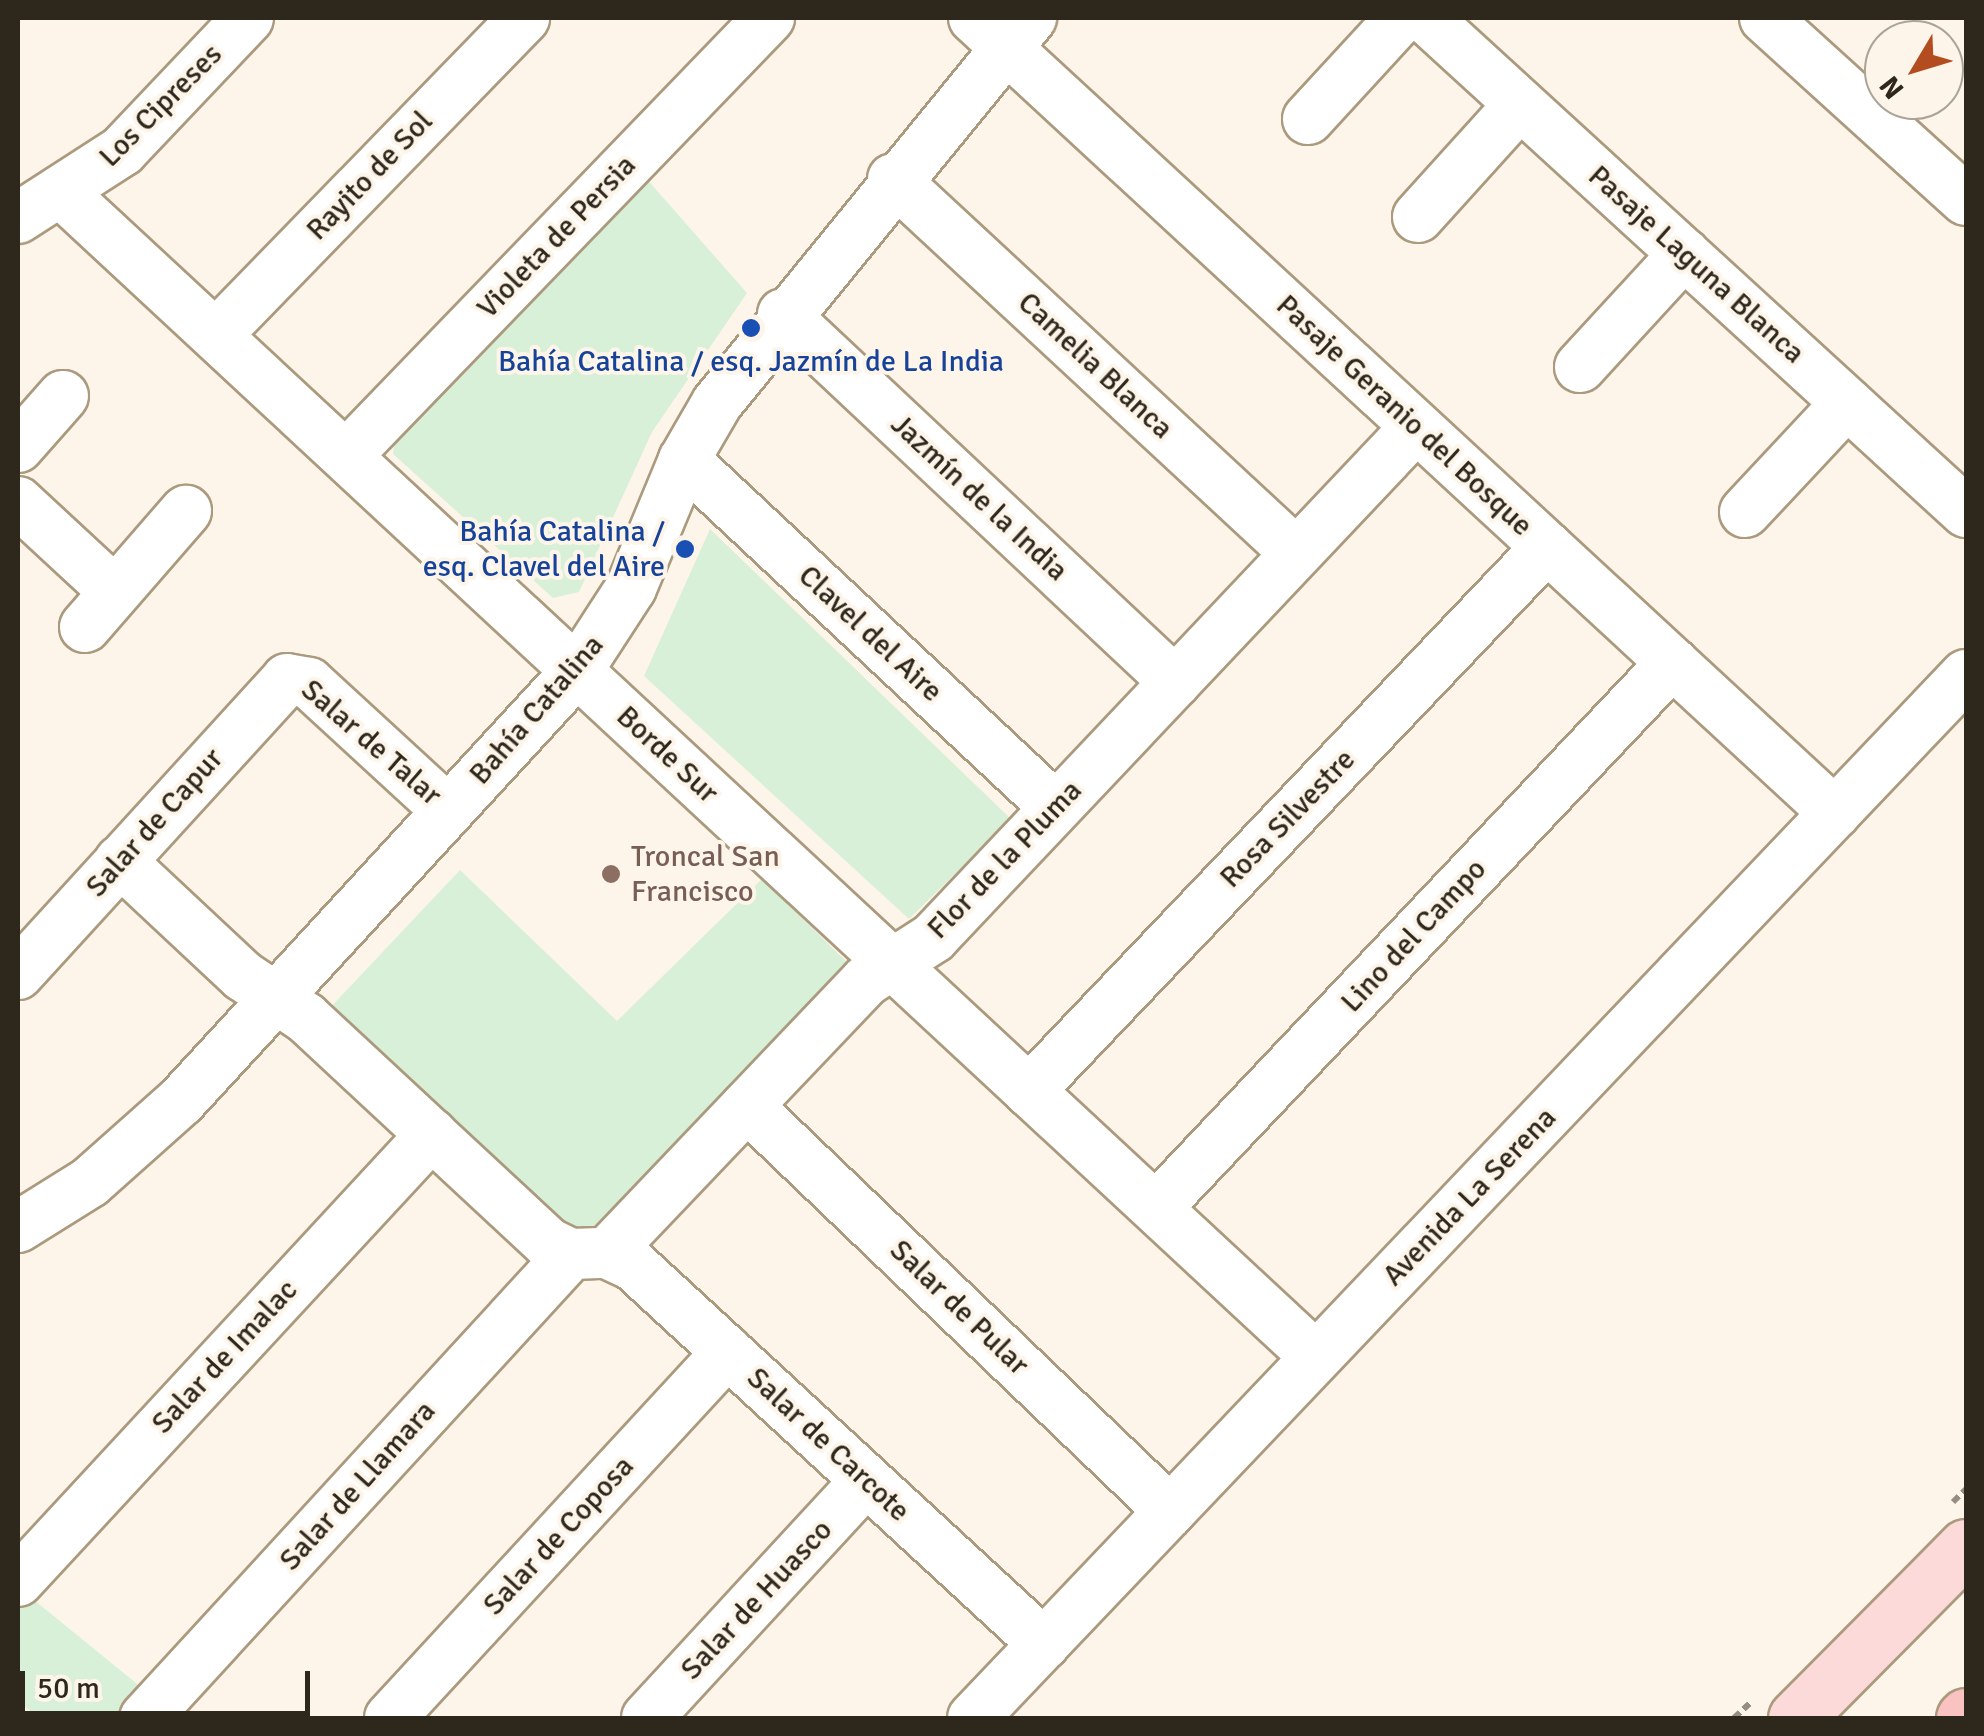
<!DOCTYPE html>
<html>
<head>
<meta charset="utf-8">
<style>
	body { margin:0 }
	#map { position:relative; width:1984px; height:1736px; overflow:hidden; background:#fdf5e9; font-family:Signika,sans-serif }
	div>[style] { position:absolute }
	.green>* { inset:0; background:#d8f0d8 }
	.path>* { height:6px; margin-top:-3px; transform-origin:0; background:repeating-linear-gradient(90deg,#968e83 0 8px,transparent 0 13px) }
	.roads { filter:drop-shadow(2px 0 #ab9a7e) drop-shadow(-2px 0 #ab9a7e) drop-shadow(0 2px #ab9a7e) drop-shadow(0 -2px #ab9a7e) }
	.minor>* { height:50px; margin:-25px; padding:0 25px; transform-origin:25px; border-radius:25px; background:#fff }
	.major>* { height:55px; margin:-27.5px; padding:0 27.5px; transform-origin:27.5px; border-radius:27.5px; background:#fcdad9 }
	.highway>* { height:55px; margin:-27.5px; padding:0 27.5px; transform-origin:27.5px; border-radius:27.5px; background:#fac2c0 }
	.dots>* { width:28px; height:28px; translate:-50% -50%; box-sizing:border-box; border:5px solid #fdf5e9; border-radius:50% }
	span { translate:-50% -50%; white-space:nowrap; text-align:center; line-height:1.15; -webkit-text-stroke:8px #fdf5e9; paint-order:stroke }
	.street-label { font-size:30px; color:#2e271c }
	.transit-label { font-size:30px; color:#164399 }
	.right { translate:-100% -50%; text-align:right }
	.education-label { font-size:30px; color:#785e54 }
	.left { translate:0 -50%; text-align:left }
	.frame { position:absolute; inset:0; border:20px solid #2e271c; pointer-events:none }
	.north { position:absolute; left:1864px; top:20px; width:100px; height:100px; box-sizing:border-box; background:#fdf5e9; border:2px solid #aaa397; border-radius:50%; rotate:232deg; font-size:28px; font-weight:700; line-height:40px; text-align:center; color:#2e271c }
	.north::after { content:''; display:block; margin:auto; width:35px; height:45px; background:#b34d1f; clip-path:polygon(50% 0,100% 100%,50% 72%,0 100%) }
	.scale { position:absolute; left:20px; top:1671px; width:290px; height:45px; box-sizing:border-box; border:5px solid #2e271c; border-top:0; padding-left:12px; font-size:30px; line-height:35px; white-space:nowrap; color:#2e271c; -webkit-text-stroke:8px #fdf5e9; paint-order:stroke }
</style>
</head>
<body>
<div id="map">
	<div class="green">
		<i style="clip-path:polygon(638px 169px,747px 293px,652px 432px,579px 592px,553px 598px,393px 454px,396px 427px)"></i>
		<i style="clip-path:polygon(710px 529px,1011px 819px,909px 919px,644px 676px)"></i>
		<i style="clip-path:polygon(460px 870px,617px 1021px,762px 879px,855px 970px,604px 1239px,573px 1239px,327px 1011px)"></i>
		<i style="clip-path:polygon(23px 1591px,147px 1692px,124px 1718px,40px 1718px,18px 1702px,18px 1597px)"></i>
	</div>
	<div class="path">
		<i style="left:1953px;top:1502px;width:18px;rotate:-45deg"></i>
		<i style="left:1734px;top:1718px;width:25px;rotate:-43deg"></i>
	</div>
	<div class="roads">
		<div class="minor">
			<i style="left:974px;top:18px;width:1172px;rotate:42.72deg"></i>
			<i style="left:1426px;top:18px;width:732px;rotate:42.45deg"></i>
			<i style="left:1765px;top:18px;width:271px;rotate:42.2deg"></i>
			<i style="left:1308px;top:119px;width:137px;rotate:-47.4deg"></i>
			<i style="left:893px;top:179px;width:550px;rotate:42.86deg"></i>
			<i style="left:62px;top:193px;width:1711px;rotate:42.87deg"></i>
			<i style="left:1418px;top:217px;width:152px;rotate:-47.9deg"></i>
			<i style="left:18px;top:218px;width:124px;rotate:-32.8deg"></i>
			<i style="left:122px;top:151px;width:183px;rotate:-46.5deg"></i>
			<i style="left:783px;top:314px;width:538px;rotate:43.19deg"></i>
			<i style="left:216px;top:335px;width:442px;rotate:-45.8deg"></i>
			<i style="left:1580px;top:367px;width:154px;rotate:-47.4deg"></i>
			<i style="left:18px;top:447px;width:68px;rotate:-48.6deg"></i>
			<i style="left:346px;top:456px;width:609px;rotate:-46deg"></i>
			<i style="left:684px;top:460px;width:509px;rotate:43.09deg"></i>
			<i style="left:18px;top:502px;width:128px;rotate:42.8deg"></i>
			<i style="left:1745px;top:512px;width:149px;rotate:-46.9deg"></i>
			<i style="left:85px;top:627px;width:154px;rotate:-49deg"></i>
			<i style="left:120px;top:861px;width:168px;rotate:43.1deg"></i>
			<i style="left:243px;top:976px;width:76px;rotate:33.7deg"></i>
			<i style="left:306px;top:1018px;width:330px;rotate:42.9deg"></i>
			<i style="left:548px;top:1243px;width:25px;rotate:26deg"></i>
			<i style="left:571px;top:1254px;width:36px;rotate:-2deg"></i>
			<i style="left:607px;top:1253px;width:29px;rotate:25deg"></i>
			<i style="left:633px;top:1265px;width:559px;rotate:42.68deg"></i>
			<i style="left:18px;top:974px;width:399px;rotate:-47.6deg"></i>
			<i style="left:287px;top:679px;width:22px;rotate:10deg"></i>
			<i style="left:309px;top:683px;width:189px;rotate:42.6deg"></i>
			<i style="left:1029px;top:1091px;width:751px;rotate:-46.4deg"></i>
			<i style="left:747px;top:1106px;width:586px;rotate:43.75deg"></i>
			<i style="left:1156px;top:1208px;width:751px;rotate:-46.57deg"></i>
			<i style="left:18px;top:1227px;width:85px;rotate:-32deg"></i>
			<i style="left:90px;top:1182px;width:122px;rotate:-41.7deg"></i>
			<i style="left:181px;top:1101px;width:585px;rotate:-47.36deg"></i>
			<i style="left:577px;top:671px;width:99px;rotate:-57deg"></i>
			<i style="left:631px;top:588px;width:139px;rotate:-67.5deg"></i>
			<i style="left:684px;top:460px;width:66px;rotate:-59.9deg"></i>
			<i style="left:717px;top:403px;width:497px;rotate:-50.8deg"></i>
			<i style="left:607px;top:1253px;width:376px;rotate:-46.4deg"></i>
			<i style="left:866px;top:981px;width:80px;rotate:-32.7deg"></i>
			<i style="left:933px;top:938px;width:703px;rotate:-46.61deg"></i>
			<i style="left:18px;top:1581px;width:609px;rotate:-47.19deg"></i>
			<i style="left:145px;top:1718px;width:630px;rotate:-47.44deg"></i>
			<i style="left:390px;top:1718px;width:498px;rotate:-47.3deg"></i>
			<i style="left:647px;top:1718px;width:323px;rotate:-47.3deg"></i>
			<i style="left:973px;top:1718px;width:1440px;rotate:-46.41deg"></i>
		</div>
		<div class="major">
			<i style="left:1796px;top:1718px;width:241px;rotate:-45.2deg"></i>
		</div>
		<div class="highway">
			<i style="left:1964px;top:1718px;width:3px;rotate:-45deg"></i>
		</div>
	</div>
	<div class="dots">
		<i style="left:751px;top:328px;background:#1a4fb4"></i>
		<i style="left:685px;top:549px;background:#1a4fb4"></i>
		<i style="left:611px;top:874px;background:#8d6e63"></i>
	</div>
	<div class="street-label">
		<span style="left:161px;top:106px;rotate:-45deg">Los Cipreses</span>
		<span style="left:370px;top:176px;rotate:-46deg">Rayito de Sol</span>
		<span style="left:557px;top:237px;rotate:-46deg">Violeta de Persia</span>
		<span style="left:1696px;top:265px;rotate:42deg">Pasaje Laguna Blanca</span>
		<span style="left:1095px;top:366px;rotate:43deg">Camelia Blanca</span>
		<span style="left:1404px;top:416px;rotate:43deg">Pasaje Geranio del Bosque</span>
		<span style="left:979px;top:498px;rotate:43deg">Jazmín de la India</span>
		<span style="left:870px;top:634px;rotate:43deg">Clavel del Aire</span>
		<span style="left:537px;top:710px;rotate:-49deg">Bahía Catalina</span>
		<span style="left:371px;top:743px;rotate:41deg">Salar de Talar</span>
		<span style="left:667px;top:755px;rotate:43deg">Borde Sur</span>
		<span style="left:1288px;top:819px;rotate:-46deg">Rosa Silvestre</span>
		<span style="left:155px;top:823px;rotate:-48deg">Salar de Capur</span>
		<span style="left:1005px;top:860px;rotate:-46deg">Flor de la Pluma</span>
		<span style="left:1414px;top:936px;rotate:-47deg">Lino del Campo</span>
		<span style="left:1470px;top:1197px;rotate:-46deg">Avenida La Serena</span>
		<span style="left:959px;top:1308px;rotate:44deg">Salar de Pular</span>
		<span style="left:225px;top:1357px;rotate:-47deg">Salar de Imalac</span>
		<span style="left:828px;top:1445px;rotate:43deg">Salar de Carcote</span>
		<span style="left:358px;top:1486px;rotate:-48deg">Salar de Llamara</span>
		<span style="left:559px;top:1536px;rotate:-47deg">Salar de Coposa</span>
		<span style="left:757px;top:1600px;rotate:-47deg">Salar de Huasco</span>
	</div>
	<div class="transit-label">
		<span style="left:751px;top:362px">Bahía Catalina / esq. Jazmín de La India</span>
		<span class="right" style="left:665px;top:549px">Bahía Catalina /<br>esq. Clavel del Aire</span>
	</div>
	<div class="education-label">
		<span class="left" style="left:631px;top:874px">Troncal San<br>Francisco</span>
	</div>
	<div class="frame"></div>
	<div class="north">N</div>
	<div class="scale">50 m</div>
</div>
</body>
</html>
